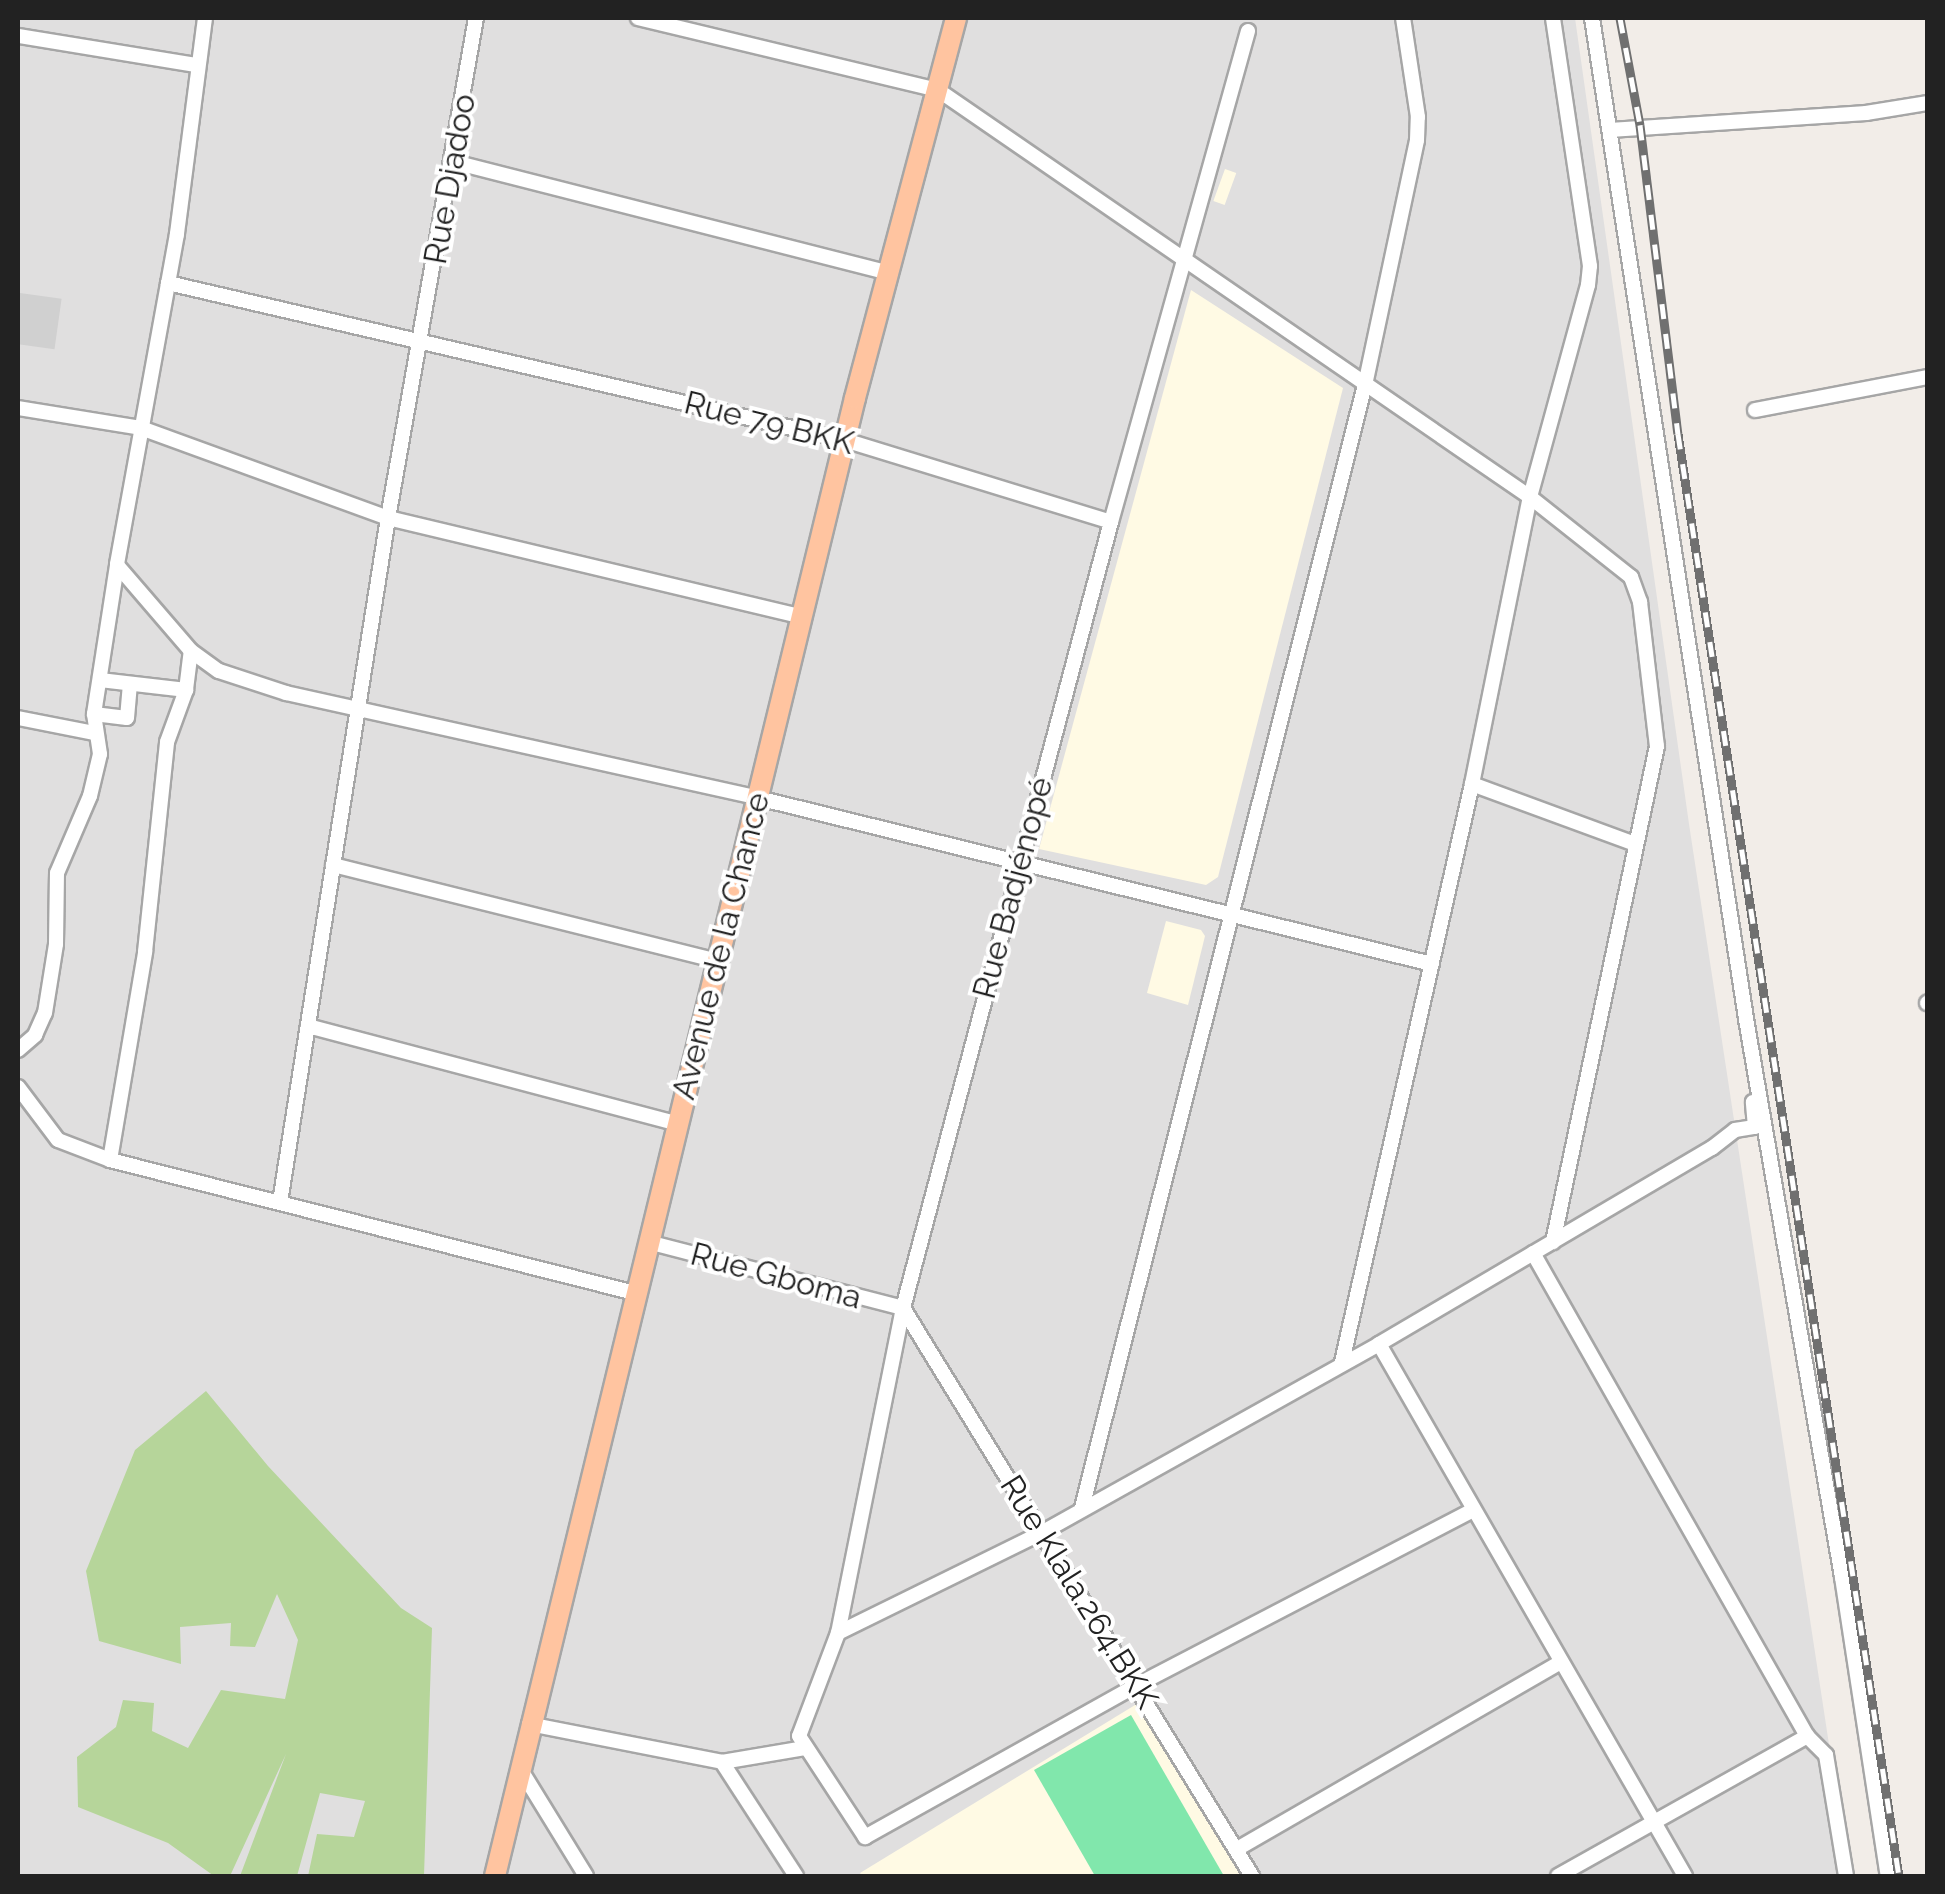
<!DOCTYPE html>
<html>
<head>
<meta charset="utf-8">
<style>
	body { margin:0 }
	#map { position:relative; width:1945px; height:1894px; overflow:hidden; background:#f2ede8; font-family:Raleway,sans-serif }
	div>[style] { position:absolute }
	.residential>* { inset:0; background:#e0dfdf }
	.education>* { inset:0; background:#fffae4; transform-origin:0 0 }
	.religious>* { inset:0; background:#d0d0d0; transform-origin:0 0 }
	.forest>* { inset:0; background:#b6d59a }
	.pitch>* { inset:0; background:#81e7ac }
	.roads { filter:drop-shadow(2px 0 #a6a6a6) drop-shadow(-2px 0 #a6a6a6) drop-shadow(0 2px #a6a6a6) drop-shadow(0 -2px #a6a6a6) }
	.minor>* { height:14px; margin:-7px; padding:0 7px; transform-origin:7px; border-radius:7px; background:#fff }
	.primary>* { height:20px; margin:-10px; padding:0 10px; transform-origin:10px; border-radius:10px; background:#ffc4a0 }
	.rail>* { height:9px; margin-top:-4.5px; transform-origin:0; background:repeating-linear-gradient(90deg,#fff 0 15px,#707070 0 30px); box-sizing:border-box; border-block:2px solid #707070 }
	span { translate:-50% -50%; white-space:nowrap; text-align:center; line-height:1.15; -webkit-text-stroke:8px #fff; paint-order:stroke }
	.street-label { font-size:32px; color:#222 }
	.frame { position:absolute; inset:0; border:20px solid #222; pointer-events:none }
</style>
</head>
<body>
<div id="map">
	<div class="residential">
		<i style="clip-path:polygon(18px 18px,1575px 18px,1689px 824px,1849px 1876px,18px 1876px)"></i>
	</div>
	<div class="education">
		<i style="left:1225px;top:169px;width:12px;height:34px;rotate:20deg"></i>
		<i style="clip-path:polygon(1191px 290px,1343px 388px,1218px 877px,1206px 885px,1039px 849px)"></i>
		<i style="clip-path:polygon(1166px 921px,1201px 930px,1205px 936px,1188px 1005px,1147px 993px)"></i>
		<i style="clip-path:polygon(1140px 1702px,1244px 1876px,862px 1876px,860px 1873px)"></i>
	</div>
	<div class="religious">
		<i style="left:20px;top:293px;width:42px;height:51px;rotate:8deg"></i>
	</div>
	<div class="forest">
		<i style="clip-path:polygon(206px 1391px,268px 1466px,401px 1608px,432px 1628px,424px 1876px,308px 1876px,317px 1834px,354px 1837px,365px 1801px,320px 1793px,297px 1876px,240px 1876px,286px 1754px,230px 1876px,214px 1876px,168px 1843px,78px 1807px,77px 1757px,116px 1727px,123px 1700px,154px 1703px,152px 1731px,188px 1748px,221px 1690px,285px 1699px,298px 1640px,277px 1594px,255px 1647px,230px 1646px,231px 1623px,180px 1627px,181px 1664px,99px 1641px,86px 1571px,135px 1450px)"></i>
	</div>
	<div class="pitch">
		<i style="clip-path:polygon(1131px 1715px,1224px 1876px,1095px 1876px,1034px 1770px)"></i>
	</div>
	<div class="roads">
		<div class="minor">
			<i style="left:205px;top:18px;width:218px;rotate:97.4deg"></i>
			<i style="left:177px;top:234px;width:336px;rotate:100.3deg"></i>
			<i style="left:117px;top:565px;width:113px;rotate:49.3deg"></i>
			<i style="left:191px;top:651px;width:34px;rotate:36deg"></i>
			<i style="left:219px;top:671px;width:71px;rotate:18.2deg"></i>
			<i style="left:286px;top:693px;width:484px;rotate:12.5deg"></i>
			<i style="left:758px;top:798px;width:694px;rotate:13.84deg"></i>
			<i style="left:638px;top:18px;width:309px;rotate:13.5deg"></i>
			<i style="left:938px;top:90px;width:718px;rotate:34.51deg"></i>
			<i style="left:1530px;top:497px;width:129px;rotate:38.4deg"></i>
			<i style="left:1631px;top:577px;width:27px;rotate:70deg"></i>
			<i style="left:1640px;top:602px;width:145px;rotate:83.3deg"></i>
			<i style="left:1657px;top:746px;width:507px;rotate:101.84deg"></i>
			<i style="left:1592px;top:18px;width:1013px;rotate:81.25deg"></i>
			<i style="left:1746px;top:1019px;width:566px;rotate:80.24deg"></i>
			<i style="left:1842px;top:1577px;width:303px;rotate:81.3deg"></i>
			<i style="left:1248px;top:31px;width:510px;rotate:105.59deg"></i>
			<i style="left:1111px;top:522px;width:813px;rotate:104.82deg"></i>
			<i style="left:903px;top:1308px;width:331px;rotate:101.3deg"></i>
			<i style="left:838px;top:1633px;width:110px;rotate:110.7deg"></i>
			<i style="left:799px;top:1736px;width:121px;rotate:56.8deg"></i>
			<i style="left:865px;top:1837px;width:312px;rotate:-29.2deg"></i>
			<i style="left:1137px;top:1685px;width:379px;rotate:-27.5deg"></i>
			<i style="left:19px;top:36px;width:180px;rotate:9.3deg"></i>
			<i style="left:1610px;top:130px;width:257px;rotate:-3.8deg"></i>
			<i style="left:1866px;top:113px;width:63px;rotate:-9.2deg"></i>
			<i style="left:454px;top:162px;width:448px;rotate:14.3deg"></i>
			<i style="left:168px;top:283px;width:698px;rotate:13.08deg"></i>
			<i style="left:848px;top:441px;width:275px;rotate:17.1deg"></i>
			<i style="left:18px;top:408px;width:125px;rotate:9.2deg"></i>
			<i style="left:141px;top:428px;width:263px;rotate:20deg"></i>
			<i style="left:388px;top:518px;width:427px;rotate:13.4deg"></i>
			<i style="left:1755px;top:410px;width:176px;rotate:-10.8deg"></i>
			<i style="left:100px;top:680px;width:87px;rotate:6.6deg"></i>
			<i style="left:94px;top:714px;width:33px;rotate:7deg"></i>
			<i style="left:127px;top:718px;width:34px;rotate:-85deg"></i>
			<i style="left:18px;top:718px;width:77px;rotate:11.2deg"></i>
			<i style="left:1472px;top:784px;width:174px;rotate:20.2deg"></i>
			<i style="left:333px;top:865px;width:396px;rotate:14deg"></i>
			<i style="left:1927px;top:1003px;width:1px;rotate:-45deg"></i>
			<i style="left:308px;top:1026px;width:381px;rotate:14.8deg"></i>
			<i style="left:18px;top:1050px;width:23px;rotate:-41deg"></i>
			<i style="left:35px;top:1035px;width:24px;rotate:-66deg"></i>
			<i style="left:45px;top:1013px;width:70px;rotate:-80.9deg"></i>
			<i style="left:56px;top:944px;width:71px;rotate:-89.2deg"></i>
			<i style="left:57px;top:873px;width:84px;rotate:-66.8deg"></i>
			<i style="left:90px;top:796px;width:43px;rotate:-76.6deg"></i>
			<i style="left:100px;top:754px;width:40px;rotate:-98.5deg"></i>
			<i style="left:94px;top:714px;width:151px;rotate:-81.2deg"></i>
			<i style="left:18px;top:1087px;width:66px;rotate:53deg"></i>
			<i style="left:58px;top:1140px;width:56px;rotate:21deg"></i>
			<i style="left:110px;top:1160px;width:542px;rotate:14.22deg"></i>
			<i style="left:110px;top:1160px;width:211px;rotate:-80.4deg"></i>
			<i style="left:145px;top:952px;width:211px;rotate:-84deg"></i>
			<i style="left:167px;top:742px;width:55px;rotate:-69.9deg"></i>
			<i style="left:186px;top:690px;width:39px;rotate:-83deg"></i>
			<i style="left:280px;top:1202px;width:692px;rotate:-81.03deg"></i>
			<i style="left:388px;top:518px;width:508px;rotate:-80.02deg"></i>
			<i style="left:648px;top:1242px;width:263px;rotate:14.5deg"></i>
			<i style="left:903px;top:1308px;width:667px;rotate:58.43deg"></i>
			<i style="left:1533px;top:1253px;width:555px;rotate:60.43deg"></i>
			<i style="left:1807px;top:1736px;width:27px;rotate:45deg"></i>
			<i style="left:1826px;top:1755px;width:123px;rotate:80.6deg"></i>
			<i style="left:1379px;top:1344px;width:614px;rotate:60.09deg"></i>
			<i style="left:1342px;top:1362px;width:592px;rotate:-77.32deg"></i>
			<i style="left:1472px;top:784px;width:293px;rotate:-78.6deg"></i>
			<i style="left:1530px;top:497px;width:220px;rotate:-74.7deg"></i>
			<i style="left:1588px;top:285px;width:19px;rotate:-84deg"></i>
			<i style="left:1590px;top:266px;width:251px;rotate:-98.5deg"></i>
			<i style="left:1082px;top:1508px;width:1158px;rotate:-75.86deg"></i>
			<i style="left:1365px;top:385px;width:250px;rotate:-78deg"></i>
			<i style="left:1417px;top:140px;width:23px;rotate:-88deg"></i>
			<i style="left:1418px;top:117px;width:100px;rotate:-98.6deg"></i>
			<i style="left:838px;top:1633px;width:229px;rotate:-26.2deg"></i>
			<i style="left:1043px;top:1532px;width:385px;rotate:-29.2deg"></i>
			<i style="left:1379px;top:1344px;width:386px;rotate:-30.5deg"></i>
			<i style="left:1712px;top:1148px;width:29px;rotate:-38deg"></i>
			<i style="left:1735px;top:1130px;width:20px;rotate:-9deg"></i>
			<i style="left:1755px;top:1127px;width:25px;rotate:-95deg"></i>
			<i style="left:529px;top:1724px;width:197px;rotate:11.1deg"></i>
			<i style="left:722px;top:1762px;width:84px;rotate:-9.6deg"></i>
			<i style="left:722px;top:1762px;width:136px;rotate:57deg"></i>
			<i style="left:519px;top:1767px;width:128px;rotate:58.4deg"></i>
			<i style="left:1237px;top:1849px;width:374px;rotate:-30deg"></i>
			<i style="left:1558px;top:1876px;width:286px;rotate:-29.3deg"></i>
		</div>
		<div class="primary">
			<i style="left:495px;top:1876px;width:1521px;rotate:-76.31deg"></i>
			<i style="left:855px;top:398px;width:393px;rotate:-75.1deg"></i>
		</div>
	</div>
	<div class="rail">
		<i style="left:1620px;top:18px;width:109px;rotate:79.4deg"></i>
		<i style="left:1640px;top:125px;width:311px;rotate:83deg"></i>
		<i style="left:1678px;top:434px;width:1459px;rotate:81.29deg"></i>
	</div>
	<div class="street-label">
		<span style="left:450px;top:179px;rotate:-80deg">Rue Djadoo</span>
		<span style="left:769px;top:423px;rotate:14deg">Rue 79 BKK</span>
		<span style="left:1013px;top:888px;rotate:-75deg">Rue Badjénopé</span>
		<span style="left:721px;top:946px;rotate:-76deg">Avenue de la Chance</span>
		<span style="left:776px;top:1276px;rotate:15deg">Rue Gboma</span>
		<span style="left:1079px;top:1592px;rotate:58deg">Rue Klala.264.BKK</span>
	</div>
	<div class="frame"></div>
</div>
</body>
</html>
